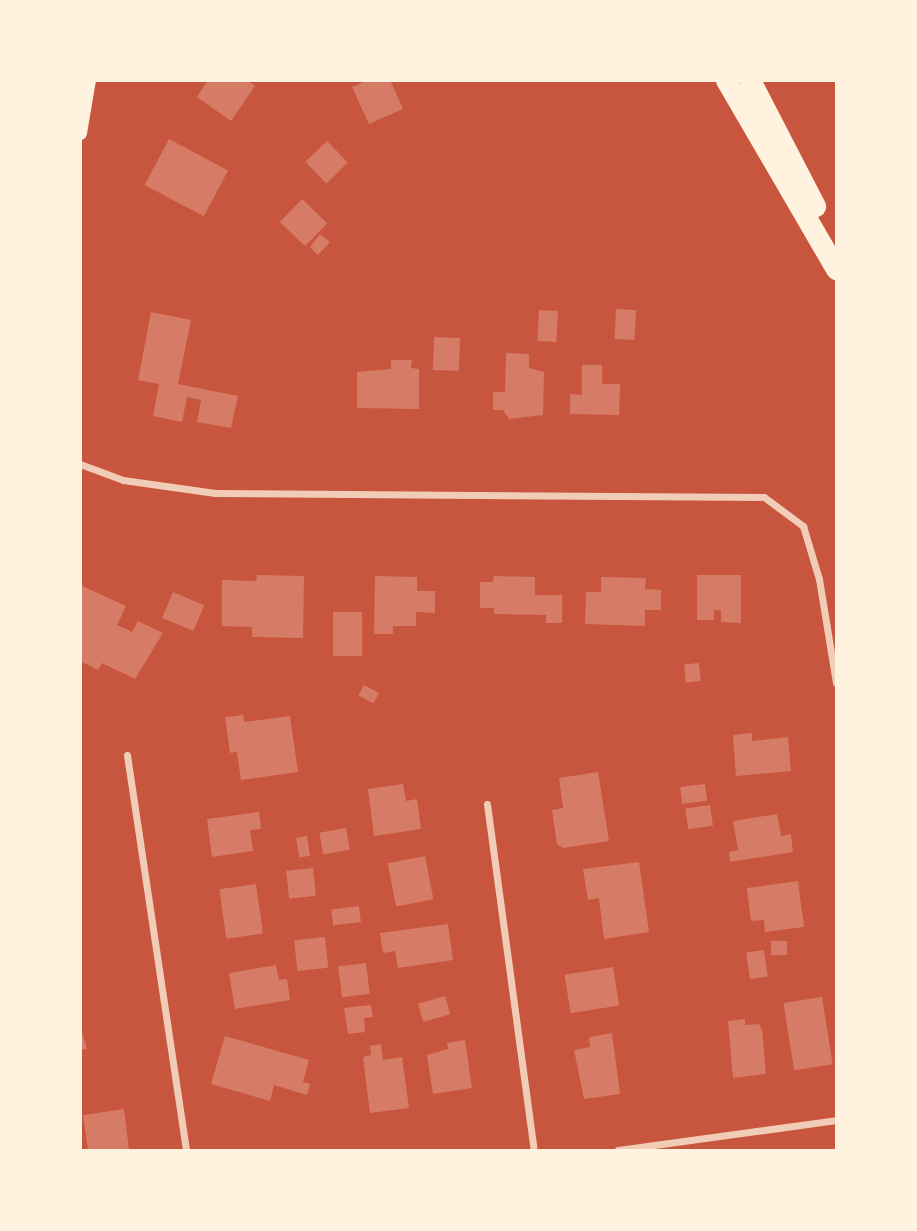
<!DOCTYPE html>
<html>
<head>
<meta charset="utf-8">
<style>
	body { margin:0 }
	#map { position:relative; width:917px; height:1231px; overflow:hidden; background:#c8553d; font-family:"IBM Plex Serif",serif }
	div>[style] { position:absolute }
	.building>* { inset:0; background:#d67c66; transform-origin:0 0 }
	.minor>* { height:7px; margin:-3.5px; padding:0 3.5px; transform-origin:3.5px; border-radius:3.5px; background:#f1ccb7 }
	.secondary>* { height:14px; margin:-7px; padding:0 7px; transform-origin:7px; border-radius:7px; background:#fff3e0 }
	.motorway>* { height:21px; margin:-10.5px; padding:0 10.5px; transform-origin:10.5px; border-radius:10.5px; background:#fff3e0 }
	span { translate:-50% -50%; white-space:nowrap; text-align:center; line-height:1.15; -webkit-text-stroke:6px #fff3e0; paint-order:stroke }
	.frame { position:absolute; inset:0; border:82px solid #fff3e0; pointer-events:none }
</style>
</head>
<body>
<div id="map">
	<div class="building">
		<i style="clip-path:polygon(208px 80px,247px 80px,255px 86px,231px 121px,197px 97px)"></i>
		<i style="clip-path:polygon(368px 80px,390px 80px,403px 109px,369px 124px,352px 87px)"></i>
		<i style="left:169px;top:139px;width:67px;height:52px;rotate:28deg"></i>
		<i style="left:327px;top:141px;width:30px;height:30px;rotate:46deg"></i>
		<i style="left:302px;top:199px;width:35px;height:32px;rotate:44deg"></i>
		<i style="clip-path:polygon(320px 234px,330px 242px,318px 255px,310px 247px)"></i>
		<i style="left:616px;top:309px;width:20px;height:30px;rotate:3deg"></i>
		<i style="left:539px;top:310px;width:19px;height:31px;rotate:3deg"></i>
		<i style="clip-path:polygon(151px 312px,191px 320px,178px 384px,238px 396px,231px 428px,197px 422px,201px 400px,187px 397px,182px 422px,153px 416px,159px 384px,138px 380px)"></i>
		<i style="left:434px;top:337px;width:26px;height:33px;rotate:2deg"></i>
		<i style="clip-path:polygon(506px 353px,529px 354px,529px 368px,544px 372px,543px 415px,509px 419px,503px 410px,493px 410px,493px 392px,505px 392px)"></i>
		<i style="clip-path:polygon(391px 360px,412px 360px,411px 368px,419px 369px,419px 409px,357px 408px,357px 372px,391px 369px)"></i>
		<i style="clip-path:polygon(582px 365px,602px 365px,602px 384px,620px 384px,619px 415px,570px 414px,570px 394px,582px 395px)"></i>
		<i style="clip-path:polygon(257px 575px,304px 576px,303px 638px,252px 637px,252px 627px,222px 626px,222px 580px,256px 581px)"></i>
		<i style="clip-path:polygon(697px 575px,741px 575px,741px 623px,721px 622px,721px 610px,714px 610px,714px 620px,697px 620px)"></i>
		<i style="clip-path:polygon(375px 576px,417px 577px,417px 591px,435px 591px,435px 613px,416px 612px,416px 626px,393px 626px,393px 634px,374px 634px)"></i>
		<i style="clip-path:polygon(494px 576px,535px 577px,535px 595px,562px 595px,562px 623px,546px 623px,546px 615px,494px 614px,494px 608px,480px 608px,480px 582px,493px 582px)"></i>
		<i style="clip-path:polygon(601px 577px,646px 578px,645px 589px,661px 590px,661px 610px,645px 610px,645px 626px,585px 624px,586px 592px,601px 592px)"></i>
		<i style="clip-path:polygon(80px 585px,126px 606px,117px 625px,132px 632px,138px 621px,163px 633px,135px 679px,102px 663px,98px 670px,80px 661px)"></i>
		<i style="left:173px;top:592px;width:34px;height:28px;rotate:23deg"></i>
		<i style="left:333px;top:612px;width:29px;height:44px"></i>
		<i style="left:699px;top:663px;width:18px;height:15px;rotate:84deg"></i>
		<i style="left:364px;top:685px;width:17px;height:12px;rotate:28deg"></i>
		<i style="clip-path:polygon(243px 715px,244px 722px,290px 716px,298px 772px,241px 780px,237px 752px,230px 753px,225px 717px)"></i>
		<i style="clip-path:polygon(752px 733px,752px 741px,788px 737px,791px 771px,736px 776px,733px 735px)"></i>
		<i style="clip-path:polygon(598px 772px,609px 841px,563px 848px,557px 844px,552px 810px,563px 808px,559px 778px)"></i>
		<i style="clip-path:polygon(403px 784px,406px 801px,417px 799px,421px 829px,374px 836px,368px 789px)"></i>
		<i style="left:705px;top:784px;width:17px;height:25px;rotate:83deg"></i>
		<i style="left:710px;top:805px;width:21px;height:25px;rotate:82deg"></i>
		<i style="clip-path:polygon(259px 812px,261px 829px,250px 830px,253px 851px,212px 857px,207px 819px)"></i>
		<i style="clip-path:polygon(777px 814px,781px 836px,791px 834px,793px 852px,730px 862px,729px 852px,738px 850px,733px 821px)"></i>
		<i style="left:346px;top:828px;width:22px;height:27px;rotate:80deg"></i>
		<i style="left:307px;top:836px;width:20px;height:11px;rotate:81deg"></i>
		<i style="left:425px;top:856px;width:44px;height:38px;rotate:79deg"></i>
		<i style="clip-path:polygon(639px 862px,649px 932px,604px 939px,599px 898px,588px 900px,583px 869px)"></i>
		<i style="left:313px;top:868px;width:28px;height:27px;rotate:84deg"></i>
		<i style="clip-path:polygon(798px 881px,804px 927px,765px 932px,764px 920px,751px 921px,747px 888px)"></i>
		<i style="left:256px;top:884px;width:50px;height:37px;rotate:82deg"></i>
		<i style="left:359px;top:906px;width:16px;height:28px;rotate:83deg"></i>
		<i style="clip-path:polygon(448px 924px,453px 960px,398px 968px,395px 951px,383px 953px,380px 933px)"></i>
		<i style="left:325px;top:937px;width:31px;height:31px;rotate:84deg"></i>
		<i style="left:787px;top:941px;width:14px;height:16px;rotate:90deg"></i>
		<i style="left:764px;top:950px;width:27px;height:18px;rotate:82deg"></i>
		<i style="left:366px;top:963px;width:31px;height:28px;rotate:83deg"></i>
		<i style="clip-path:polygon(276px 965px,279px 980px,287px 979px,290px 1000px,235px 1009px,229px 973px)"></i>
		<i style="left:613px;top:967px;width:39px;height:49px;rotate:81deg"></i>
		<i style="left:445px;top:996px;width:19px;height:28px;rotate:74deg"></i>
		<i style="left:822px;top:997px;width:68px;height:39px;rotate:81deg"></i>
		<i style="clip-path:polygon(371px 1005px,373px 1017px,364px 1018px,365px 1032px,348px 1034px,344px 1008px)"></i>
		<i style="clip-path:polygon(745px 1019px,745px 1025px,759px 1024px,762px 1030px,766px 1074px,733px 1078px,728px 1021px)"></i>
		<i style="clip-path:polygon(80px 1025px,87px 1049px,80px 1050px)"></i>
		<i style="clip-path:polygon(612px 1033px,620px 1094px,584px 1099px,574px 1050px,590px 1047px,589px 1037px)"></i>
		<i style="clip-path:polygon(225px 1036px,309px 1060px,303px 1082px,310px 1084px,307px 1095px,274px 1085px,270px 1101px,211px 1084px)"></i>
		<i style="clip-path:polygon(465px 1040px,472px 1088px,433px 1094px,427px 1055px,448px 1049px,447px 1043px)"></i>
		<i style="clip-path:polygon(381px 1044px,383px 1060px,402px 1057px,409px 1108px,370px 1113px,363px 1057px,371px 1055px,370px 1046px)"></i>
		<i style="clip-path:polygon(124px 1109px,129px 1150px,88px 1150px,83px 1115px)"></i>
	</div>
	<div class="minor">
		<i style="left:80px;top:464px;width:46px;rotate:20.4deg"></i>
		<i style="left:123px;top:480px;width:93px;rotate:8deg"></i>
		<i style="left:215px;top:493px;width:549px;rotate:0.42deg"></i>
		<i style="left:764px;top:497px;width:49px;rotate:36.6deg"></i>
		<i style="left:803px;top:526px;width:55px;rotate:73.2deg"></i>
		<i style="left:819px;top:579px;width:105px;rotate:80.7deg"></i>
		<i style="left:127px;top:755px;width:399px;rotate:81.5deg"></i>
		<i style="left:487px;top:804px;width:349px;rotate:82.3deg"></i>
		<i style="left:618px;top:1150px;width:220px;rotate:-7.8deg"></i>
	</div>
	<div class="secondary">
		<i style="left:80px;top:133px;width:54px;rotate:-80.4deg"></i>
	</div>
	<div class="motorway">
		<i style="left:726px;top:80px;width:219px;rotate:59.8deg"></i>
		<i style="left:750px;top:80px;width:142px;rotate:62.7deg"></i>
	</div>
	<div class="frame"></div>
</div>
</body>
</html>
